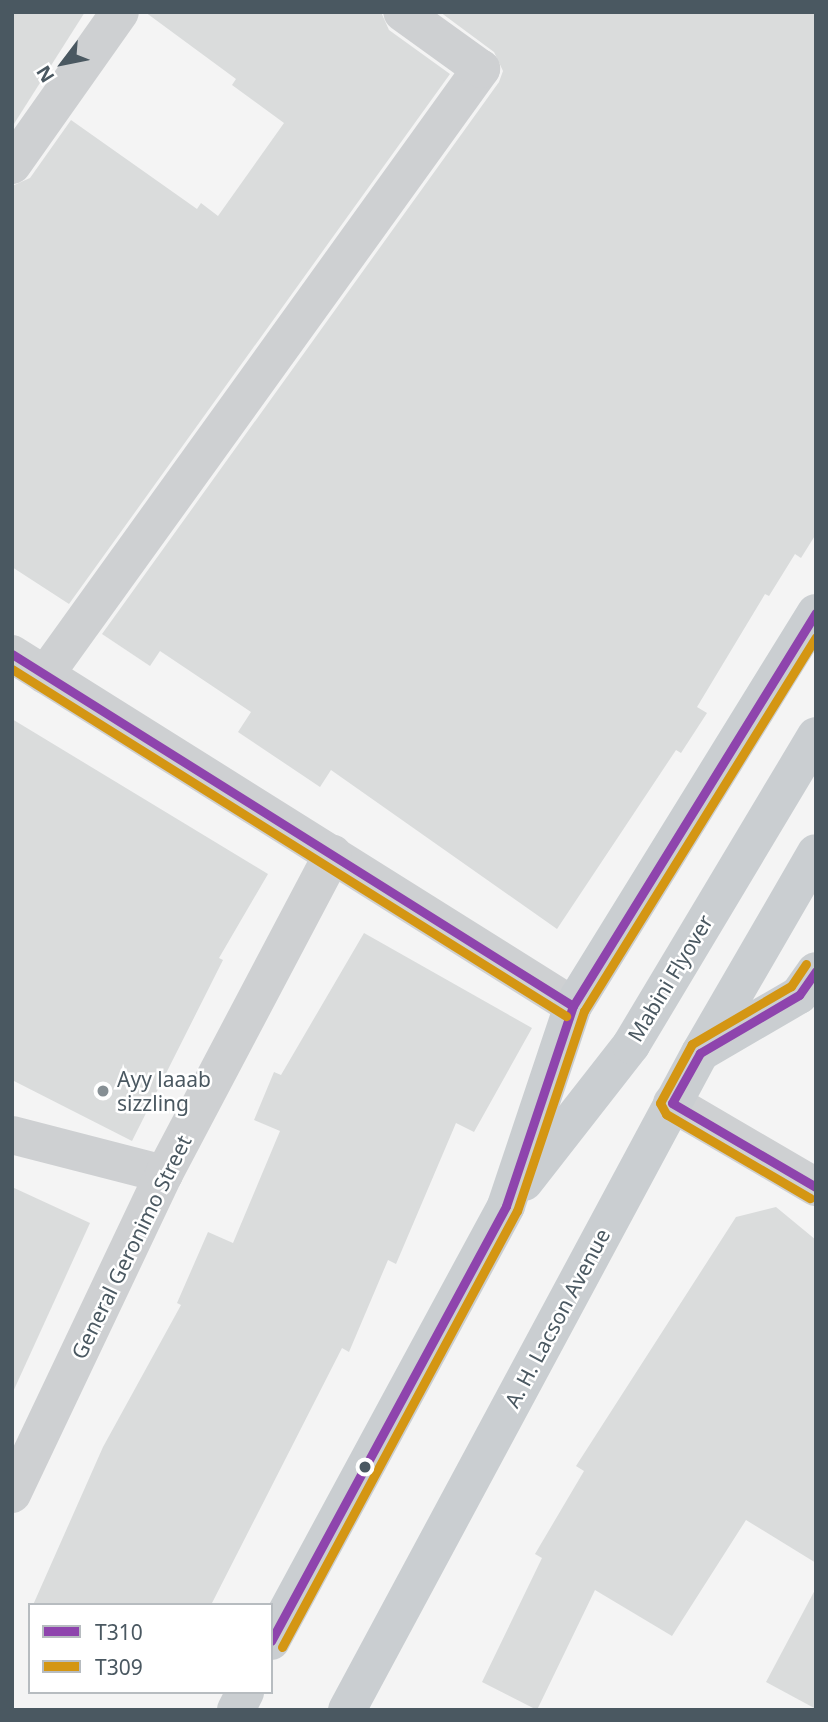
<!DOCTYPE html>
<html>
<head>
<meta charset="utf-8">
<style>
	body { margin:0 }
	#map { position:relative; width:828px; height:1722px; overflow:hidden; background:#f4f4f4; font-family:"Noto Sans",sans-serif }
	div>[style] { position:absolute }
	.building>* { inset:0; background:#dadcdc }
	.minor>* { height:38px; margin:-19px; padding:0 19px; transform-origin:19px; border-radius:19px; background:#ced0d2 }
	.major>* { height:38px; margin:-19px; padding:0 19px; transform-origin:19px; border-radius:19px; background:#caced1 }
	.bus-1>* { height:9px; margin:-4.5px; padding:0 4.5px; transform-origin:4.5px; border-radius:4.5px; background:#8e44ad }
	.bus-2>* { height:9px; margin:-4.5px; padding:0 4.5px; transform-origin:4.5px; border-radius:4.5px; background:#d49613 }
	.dots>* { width:19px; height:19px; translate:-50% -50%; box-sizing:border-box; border:4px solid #fff; border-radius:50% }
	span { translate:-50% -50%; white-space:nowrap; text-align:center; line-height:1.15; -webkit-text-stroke:5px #fff; paint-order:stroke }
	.street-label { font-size:21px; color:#4a5861 }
	.poi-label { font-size:21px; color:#4a5861 }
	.left { translate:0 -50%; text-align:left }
	.frame { position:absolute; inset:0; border:14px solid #4a5861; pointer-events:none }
	.legend { position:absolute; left:28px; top:1603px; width:245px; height:91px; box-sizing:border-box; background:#fff; border:2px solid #b7bcc0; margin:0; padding:9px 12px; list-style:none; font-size:21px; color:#4a5861 }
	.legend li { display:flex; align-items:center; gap:14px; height:35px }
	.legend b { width:35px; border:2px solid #b7bcc0 }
	.north { position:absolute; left:28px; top:28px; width:70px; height:70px; -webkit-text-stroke:5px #fff; paint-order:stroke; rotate:238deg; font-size:19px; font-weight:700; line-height:28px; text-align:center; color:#4a5861 }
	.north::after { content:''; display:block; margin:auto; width:24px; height:32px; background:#4a5861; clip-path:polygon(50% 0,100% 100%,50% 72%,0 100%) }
</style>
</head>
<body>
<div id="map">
	<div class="building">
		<i style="clip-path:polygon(12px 12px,85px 12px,12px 127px)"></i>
		<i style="clip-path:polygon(145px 12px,381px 12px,389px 30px,450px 74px,69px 604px,12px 567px,12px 186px,30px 178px,71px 120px,197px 209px,201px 203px,218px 216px,284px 123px,232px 85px,236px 79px)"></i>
		<i style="clip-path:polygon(440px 12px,816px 12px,816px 534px,801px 558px,795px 554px,769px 596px,765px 594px,697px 707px,707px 713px,681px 753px,676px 750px,557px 929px,331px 770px,320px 787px,238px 732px,251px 712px,160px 651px,150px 666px,102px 634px,499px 82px,503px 71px,494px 52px)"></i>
		<i style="clip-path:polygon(12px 719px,268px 874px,219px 958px,223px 960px,132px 1141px,12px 1080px)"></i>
		<i style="clip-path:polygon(364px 933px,532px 1028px,474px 1132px,456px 1123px,396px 1264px,388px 1260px,349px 1352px,342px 1348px,211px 1605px,33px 1605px,103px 1447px,181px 1305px,177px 1303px,208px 1232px,233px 1243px,280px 1131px,254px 1120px,274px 1072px,281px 1075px)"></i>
		<i style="clip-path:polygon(12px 1187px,90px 1223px,12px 1394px)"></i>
		<i style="clip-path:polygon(776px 1207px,816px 1240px,816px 1563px,746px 1520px,672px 1636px,595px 1590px,537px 1710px,482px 1682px,542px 1558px,535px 1554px,584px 1471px,576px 1466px,736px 1217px)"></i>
		<i style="clip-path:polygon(816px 1588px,816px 1709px,766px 1682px)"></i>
	</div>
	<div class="minor">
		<i style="left:12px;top:165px;width:187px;rotate:-54.8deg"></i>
		<i style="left:12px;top:654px;width:662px;rotate:32.11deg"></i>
		<i style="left:45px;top:675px;width:747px;rotate:-54.27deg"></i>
		<i style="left:481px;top:69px;width:97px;rotate:-144.2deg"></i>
		<i style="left:672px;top:1103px;width:167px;rotate:30.3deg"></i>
		<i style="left:12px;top:1135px;width:157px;rotate:14.4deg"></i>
		<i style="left:12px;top:1494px;width:354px;rotate:-64.6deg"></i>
		<i style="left:164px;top:1174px;width:362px;rotate:-62.2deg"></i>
	</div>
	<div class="major">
		<i style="left:701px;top:1052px;width:113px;rotate:-30.2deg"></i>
		<i style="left:799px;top:995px;width:29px;rotate:-55deg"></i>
		<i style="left:524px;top:1182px;width:174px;rotate:-52deg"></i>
		<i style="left:631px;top:1045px;width:360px;rotate:-59.1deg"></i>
		<i style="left:271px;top:1641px;width:494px;rotate:-61.6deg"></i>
		<i style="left:506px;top:1206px;width:211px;rotate:-71.5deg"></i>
		<i style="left:573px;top:1006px;width:462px;rotate:-58.3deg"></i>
		<i style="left:236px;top:1710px;width:20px;rotate:-63deg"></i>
		<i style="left:347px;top:1710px;width:746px;rotate:-61.75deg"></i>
		<i style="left:700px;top:1053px;width:231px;rotate:-59.9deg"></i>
	</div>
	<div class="bus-1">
		<i style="left:12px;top:654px;width:662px;rotate:32.11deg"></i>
		<i style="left:816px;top:971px;width:29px;rotate:125deg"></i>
		<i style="left:799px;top:995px;width:115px;rotate:149.6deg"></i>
		<i style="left:700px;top:1053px;width:57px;rotate:119.2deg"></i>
		<i style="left:672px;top:1103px;width:167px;rotate:30.3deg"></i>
		<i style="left:271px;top:1641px;width:494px;rotate:-61.6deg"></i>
		<i style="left:506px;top:1206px;width:211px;rotate:-71.5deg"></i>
		<i style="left:573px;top:1006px;width:462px;rotate:-58.3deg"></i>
	</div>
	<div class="bus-2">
		<i style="left:12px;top:669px;width:654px;rotate:32.06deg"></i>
		<i style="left:806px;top:964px;width:27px;rotate:124deg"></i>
		<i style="left:791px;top:986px;width:115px;rotate:149.6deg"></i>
		<i style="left:692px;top:1044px;width:67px;rotate:118.5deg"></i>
		<i style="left:660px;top:1103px;width:13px;rotate:61deg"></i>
		<i style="left:666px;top:1114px;width:167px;rotate:30.3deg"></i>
		<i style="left:282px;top:1647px;width:495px;rotate:-61.7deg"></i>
		<i style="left:517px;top:1211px;width:211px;rotate:-71.5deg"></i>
		<i style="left:584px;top:1011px;width:440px;rotate:-58.2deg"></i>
	</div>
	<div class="dots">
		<i style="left:103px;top:1091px;background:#868f94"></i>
		<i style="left:365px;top:1467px;background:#4a5861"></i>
	</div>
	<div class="street-label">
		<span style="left:670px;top:978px;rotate:-59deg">Mabini Flyover</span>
		<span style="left:131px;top:1247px;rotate:-64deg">General Geronimo Street</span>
		<span style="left:557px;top:1318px;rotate:-62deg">A. H. Lacson Avenue</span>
	</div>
	<div class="poi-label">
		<span class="left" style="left:117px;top:1091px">Ayy laaab<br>sizzling</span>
	</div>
	<div class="frame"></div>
	<ul class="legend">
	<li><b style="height:9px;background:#8e44ad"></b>T310</li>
	<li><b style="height:9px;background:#d49613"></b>T309</li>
	</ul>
	<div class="north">N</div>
</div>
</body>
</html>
